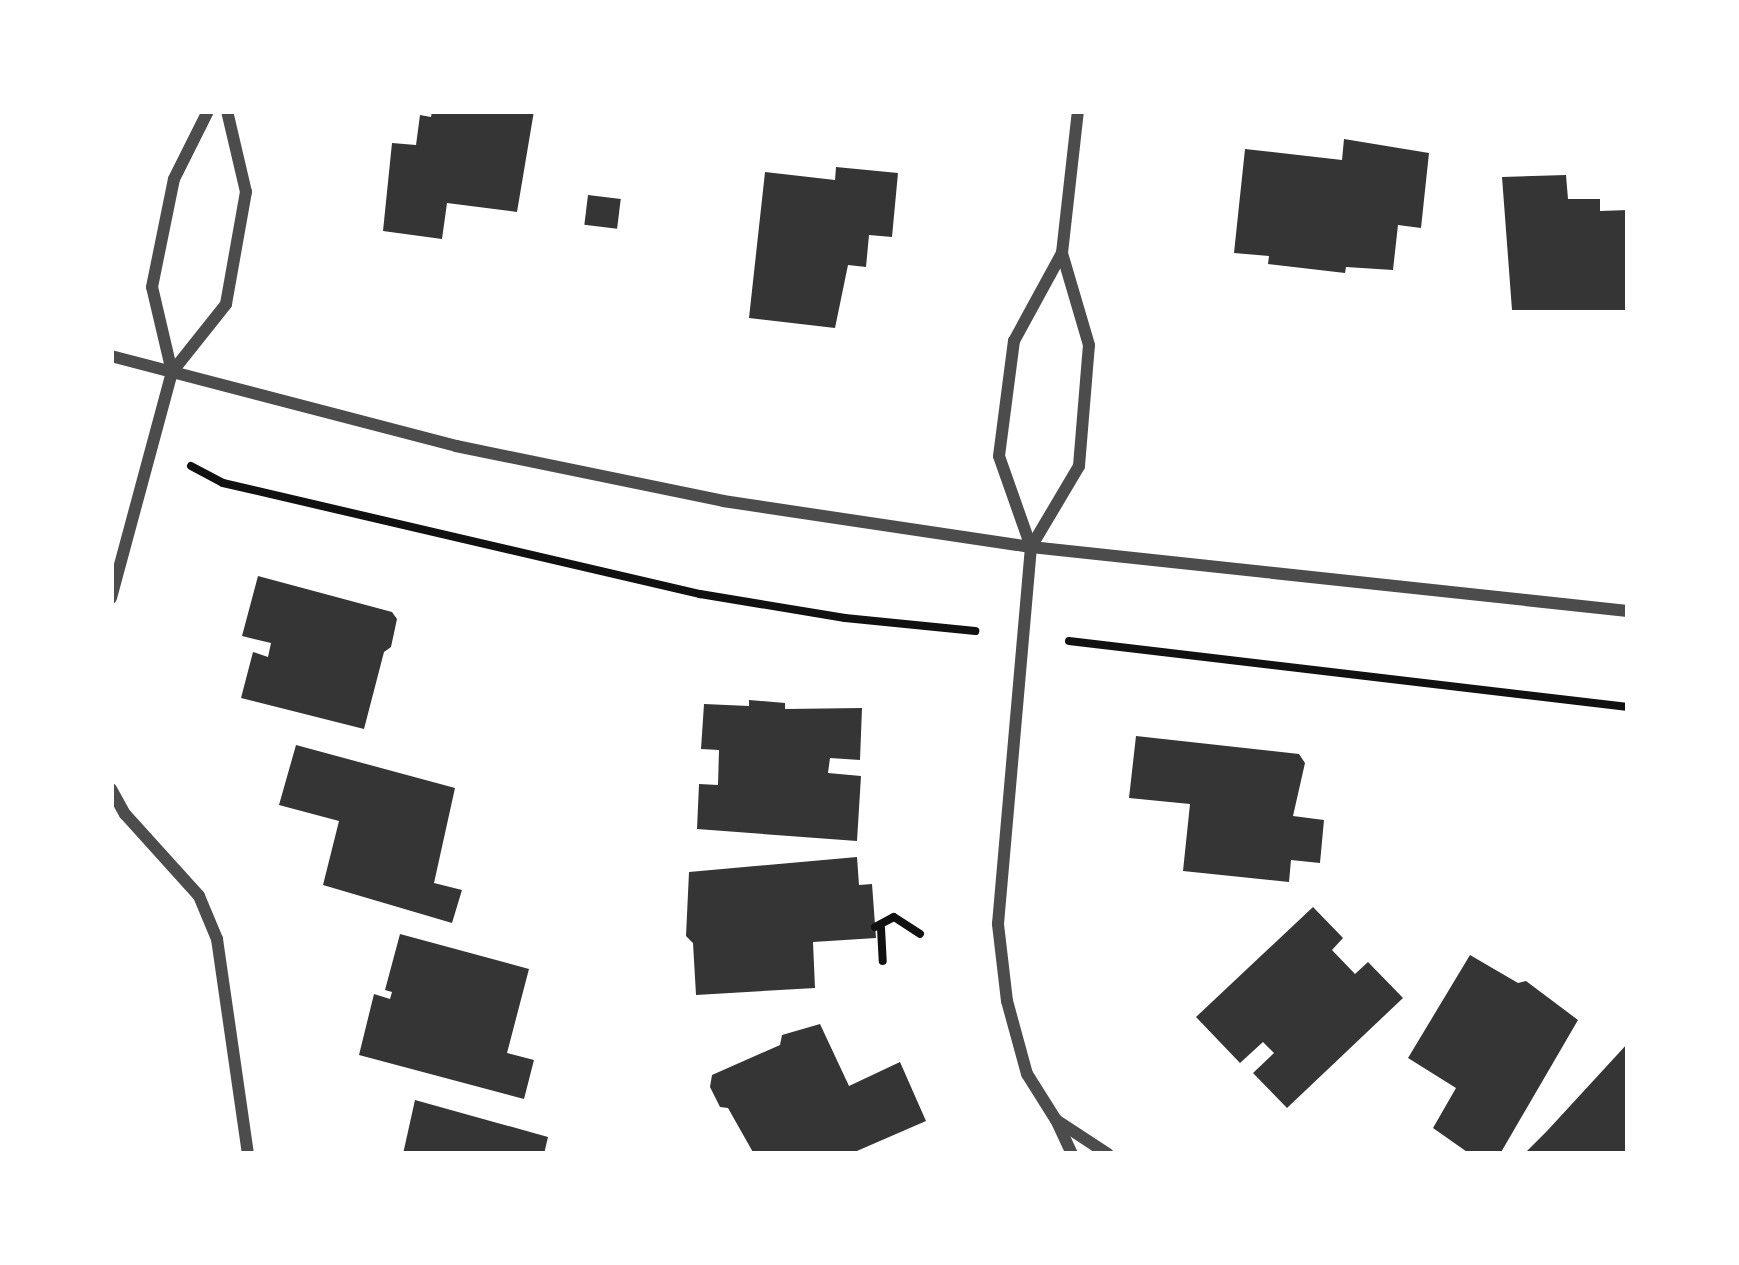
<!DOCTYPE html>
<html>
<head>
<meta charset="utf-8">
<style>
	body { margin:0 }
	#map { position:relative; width:1739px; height:1265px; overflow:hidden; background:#fff; font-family:Roboto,sans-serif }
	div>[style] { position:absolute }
	.building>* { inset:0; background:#353535; transform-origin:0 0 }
	.path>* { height:8px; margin:-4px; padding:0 4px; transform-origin:4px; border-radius:4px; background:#111 }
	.minor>* { height:12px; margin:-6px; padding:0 6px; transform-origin:6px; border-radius:6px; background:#4c4c4c }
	span { translate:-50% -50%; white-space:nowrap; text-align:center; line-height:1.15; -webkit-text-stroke:12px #fff; paint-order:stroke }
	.frame { position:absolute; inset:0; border:114px solid #fff; pointer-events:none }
</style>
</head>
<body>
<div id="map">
	<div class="building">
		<i style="clip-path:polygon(432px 111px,534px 111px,517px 212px,447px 203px,442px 239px,383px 231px,392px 143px,416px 145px,420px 115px,431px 117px)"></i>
		<i style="clip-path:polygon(1344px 139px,1429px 153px,1421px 228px,1398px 225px,1393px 270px,1346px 267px,1345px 273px,1268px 264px,1269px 256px,1234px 253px,1245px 149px,1342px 160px)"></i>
		<i style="clip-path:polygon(836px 167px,898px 173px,892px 237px,869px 235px,866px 267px,848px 265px,835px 328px,749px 318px,765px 172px,835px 180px)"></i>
		<i style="clip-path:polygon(1566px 175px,1568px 199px,1600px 199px,1600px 211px,1628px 210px,1628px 310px,1512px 310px,1502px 177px)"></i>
		<i style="left:588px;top:195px;width:33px;height:30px;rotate:7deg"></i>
		<i style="clip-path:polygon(258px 576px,392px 612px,397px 619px,391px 647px,384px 652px,364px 729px,241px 698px,253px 652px,268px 657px,271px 643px,242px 636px)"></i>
		<i style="clip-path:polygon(749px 700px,785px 703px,785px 709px,862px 708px,860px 760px,830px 758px,828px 773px,861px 776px,857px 841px,697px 829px,699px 784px,718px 785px,719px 750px,701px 749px,704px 704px,749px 706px)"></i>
		<i style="clip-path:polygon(1136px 736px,1299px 754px,1305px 763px,1293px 816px,1324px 820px,1320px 863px,1291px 860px,1289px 882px,1183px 871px,1190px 804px,1129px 798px)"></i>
		<i style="clip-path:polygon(296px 745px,455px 788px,434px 883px,462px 890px,452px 923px,323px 885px,339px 821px,279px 805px)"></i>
		<i style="clip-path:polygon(857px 857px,859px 885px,872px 884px,876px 938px,813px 942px,815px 988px,696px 995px,693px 943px,686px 936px,689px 872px)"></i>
		<i style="clip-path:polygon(1313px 907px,1343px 938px,1332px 950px,1355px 974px,1368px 962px,1403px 998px,1287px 1108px,1253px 1073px,1274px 1053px,1263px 1042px,1240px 1063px,1196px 1017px)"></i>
		<i style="clip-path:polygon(400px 934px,529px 969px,507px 1053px,534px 1060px,524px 1099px,359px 1055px,374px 994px,390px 999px,392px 992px,385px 990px)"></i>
		<i style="clip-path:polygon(1470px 955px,1518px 983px,1526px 981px,1578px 1020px,1500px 1154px,1470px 1154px,1433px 1128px,1456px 1088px,1408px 1058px)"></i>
		<i style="clip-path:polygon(820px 1024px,849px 1086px,900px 1062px,926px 1121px,850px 1154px,754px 1154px,728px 1108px,720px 1107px,710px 1087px,712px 1075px,780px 1045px,782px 1035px)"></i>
		<i style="clip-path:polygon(1628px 1043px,1628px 1154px,1524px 1154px,1547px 1131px)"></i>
		<i style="clip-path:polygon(415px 1100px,548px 1137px,544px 1154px,403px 1154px)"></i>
	</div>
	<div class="path">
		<i style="left:191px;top:466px;width:36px;rotate:28deg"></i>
		<i style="left:223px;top:483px;width:490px;rotate:13.1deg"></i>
		<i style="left:700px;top:594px;width:147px;rotate:9.4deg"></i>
		<i style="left:845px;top:618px;width:131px;rotate:5.7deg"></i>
		<i style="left:1069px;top:641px;width:563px;rotate:6.73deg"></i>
		<i style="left:875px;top:927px;width:21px;rotate:-28deg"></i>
		<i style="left:894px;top:917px;width:31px;rotate:33deg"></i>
		<i style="left:881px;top:928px;width:33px;rotate:87deg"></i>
	</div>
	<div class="minor">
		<i style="left:111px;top:356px;width:357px;rotate:14.6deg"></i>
		<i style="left:456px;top:446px;width:273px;rotate:11.6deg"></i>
		<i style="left:723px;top:501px;width:311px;rotate:8.5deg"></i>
		<i style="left:1031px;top:547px;width:600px;rotate:6.12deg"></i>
		<i style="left:172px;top:372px;width:87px;rotate:-103.2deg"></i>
		<i style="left:152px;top:287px;width:110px;rotate:-78.5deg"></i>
		<i style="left:174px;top:179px;width:76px;rotate:-63.4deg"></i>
		<i style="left:1031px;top:547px;width:94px;rotate:-59.3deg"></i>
		<i style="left:1079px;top:466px;width:121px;rotate:-85.3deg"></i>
		<i style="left:1089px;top:345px;width:96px;rotate:-106.4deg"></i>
		<i style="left:111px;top:598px;width:234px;rotate:-74.9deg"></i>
		<i style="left:172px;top:372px;width:87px;rotate:-51.5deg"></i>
		<i style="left:226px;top:304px;width:114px;rotate:-79.9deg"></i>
		<i style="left:246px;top:192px;width:83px;rotate:-103.2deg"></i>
		<i style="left:111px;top:789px;width:29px;rotate:61deg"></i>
		<i style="left:125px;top:814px;width:110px;rotate:47.9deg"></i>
		<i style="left:199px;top:896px;width:47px;rotate:67.3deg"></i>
		<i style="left:217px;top:939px;width:217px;rotate:81.8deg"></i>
		<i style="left:1056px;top:1120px;width:54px;rotate:-122.2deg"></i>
		<i style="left:1027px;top:1074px;width:76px;rotate:-105.3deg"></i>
		<i style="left:1007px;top:1001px;width:78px;rotate:-96.7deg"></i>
		<i style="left:998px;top:924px;width:378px;rotate:-85deg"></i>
		<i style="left:1031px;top:547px;width:96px;rotate:-109.4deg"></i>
		<i style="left:999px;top:456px;width:116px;rotate:-82.6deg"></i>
		<i style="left:1014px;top:341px;width:100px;rotate:-61.4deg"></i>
		<i style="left:1062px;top:253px;width:143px;rotate:-83.6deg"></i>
		<i style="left:1072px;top:1154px;width:38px;rotate:-115deg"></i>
		<i style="left:1056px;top:1120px;width:62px;rotate:33.2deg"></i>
	</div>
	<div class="frame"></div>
</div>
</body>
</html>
